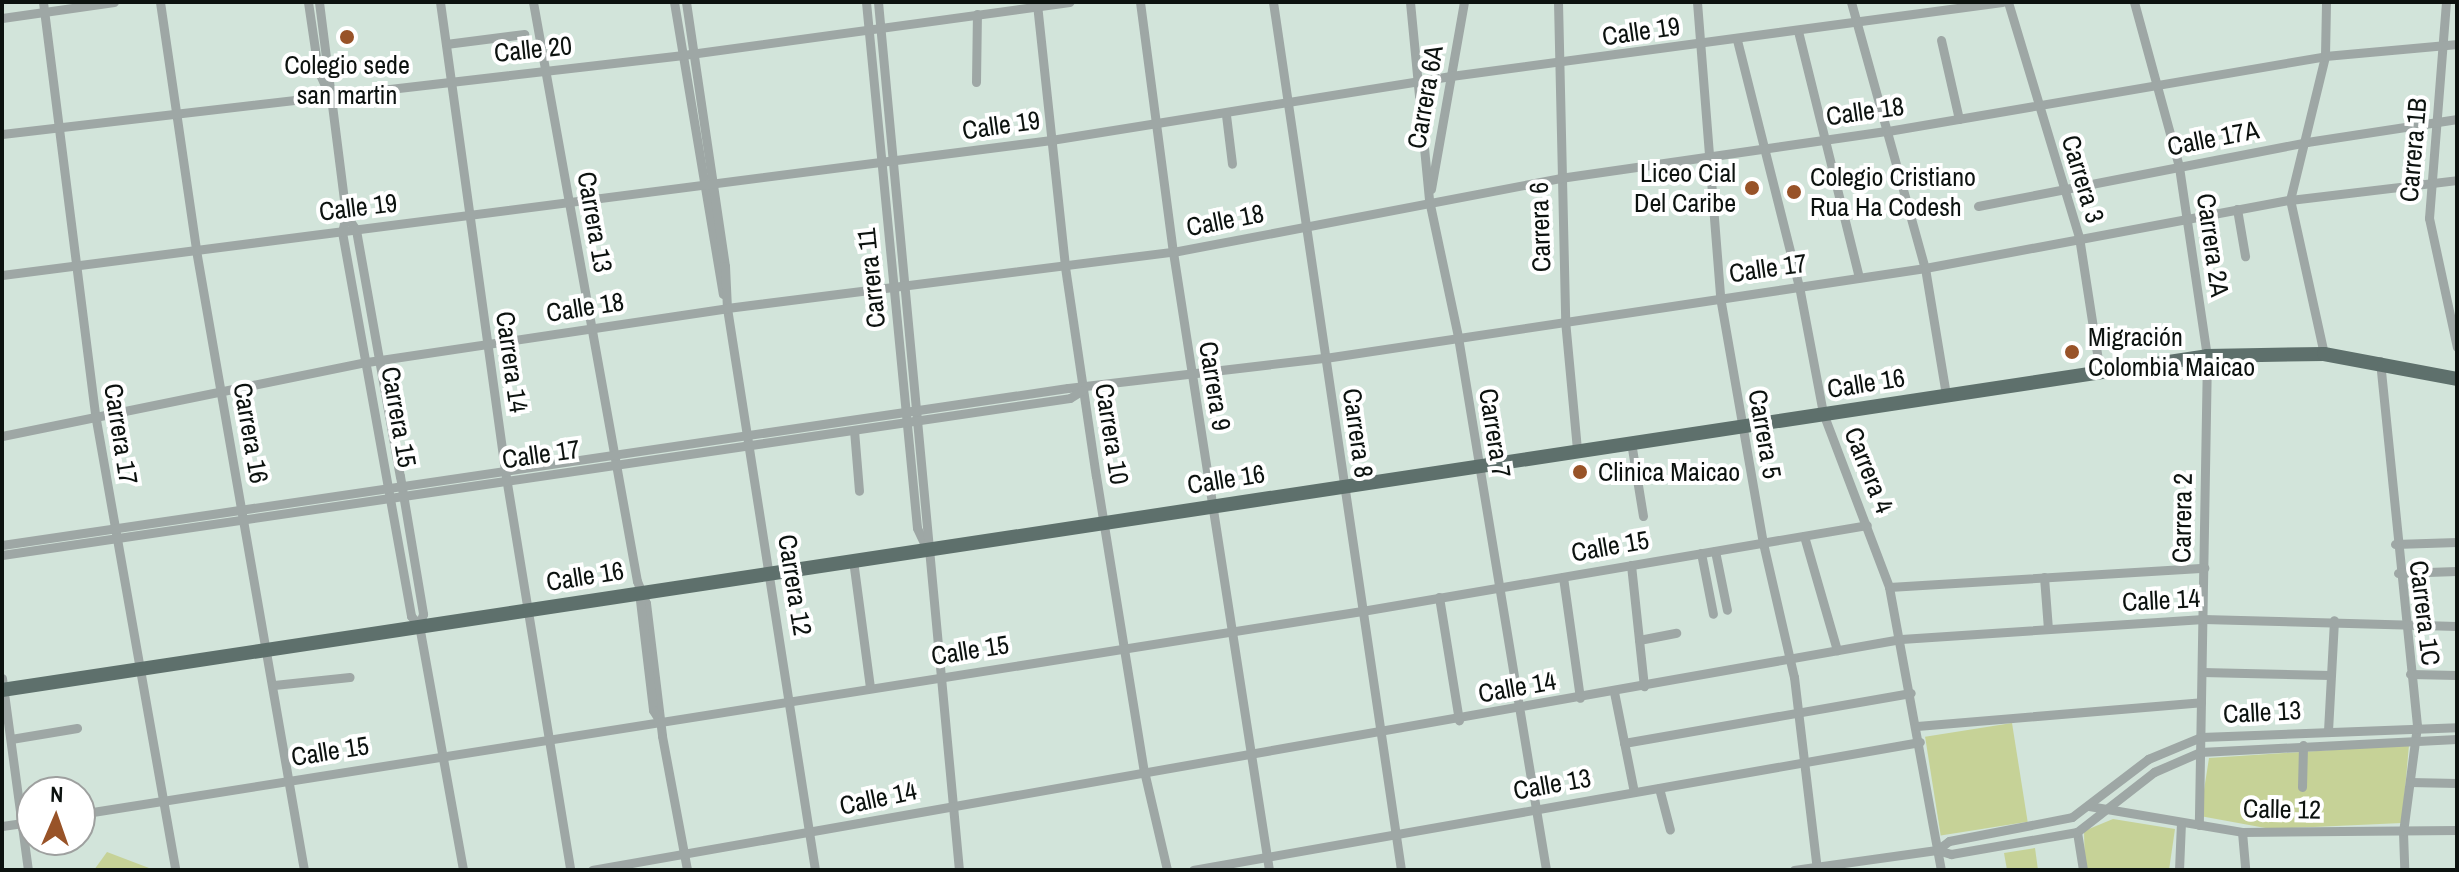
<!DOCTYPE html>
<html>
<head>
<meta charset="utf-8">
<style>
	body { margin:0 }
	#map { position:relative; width:2459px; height:872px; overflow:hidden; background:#d2e4da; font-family:"Archivo Narrow",sans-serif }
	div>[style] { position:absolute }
	.green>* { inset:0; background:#c6d297; transform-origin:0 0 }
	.minor>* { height:9px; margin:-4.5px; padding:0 4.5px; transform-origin:4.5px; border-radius:4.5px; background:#9ea7a5 }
	.trunk>* { height:14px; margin:-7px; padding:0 7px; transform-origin:7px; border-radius:7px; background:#5e706c }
	.dots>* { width:22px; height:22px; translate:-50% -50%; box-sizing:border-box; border:4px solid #fff; border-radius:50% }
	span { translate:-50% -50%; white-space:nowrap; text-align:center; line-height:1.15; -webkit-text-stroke:8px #fff; paint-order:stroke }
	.street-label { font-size:26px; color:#0c120f }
	.poi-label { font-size:26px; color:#0c120f }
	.right { translate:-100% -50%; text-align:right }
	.left { translate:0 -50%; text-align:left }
	.frame { position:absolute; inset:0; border:4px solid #0c120f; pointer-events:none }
	.north { position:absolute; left:16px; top:776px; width:80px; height:80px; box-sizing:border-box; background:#fff; border:2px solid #9ea09f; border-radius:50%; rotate:2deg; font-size:22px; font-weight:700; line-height:32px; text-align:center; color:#0c120f }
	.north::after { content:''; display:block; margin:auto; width:28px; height:36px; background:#985328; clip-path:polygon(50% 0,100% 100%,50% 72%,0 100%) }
</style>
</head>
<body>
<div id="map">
	<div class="green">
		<i style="left:2012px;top:723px;width:100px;height:88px;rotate:81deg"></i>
		<i style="clip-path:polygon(2409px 745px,2402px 823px,2271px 829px,2200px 816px,2209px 758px)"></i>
		<i style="clip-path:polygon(2113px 819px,2175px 829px,2169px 870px,2085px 870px,2084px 831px)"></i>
		<i style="clip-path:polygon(2035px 848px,2038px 870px,2007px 870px,2004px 853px)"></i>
		<i style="clip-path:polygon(107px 852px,149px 868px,150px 870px,94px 870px)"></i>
	</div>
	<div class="minor">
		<i style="left:43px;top:2px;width:415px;rotate:82.8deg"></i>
		<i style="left:95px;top:414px;width:463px;rotate:80deg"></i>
		<i style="left:160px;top:2px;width:251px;rotate:81.7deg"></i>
		<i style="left:196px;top:250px;width:629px;rotate:80.12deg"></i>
		<i style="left:308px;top:2px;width:69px;rotate:81.6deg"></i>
		<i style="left:318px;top:70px;width:24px;rotate:66deg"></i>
		<i style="left:319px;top:2px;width:215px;rotate:82.8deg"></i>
		<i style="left:346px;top:215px;width:17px;rotate:103deg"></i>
		<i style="left:342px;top:232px;width:390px;rotate:79.8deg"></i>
		<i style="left:411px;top:616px;width:12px;rotate:48deg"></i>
		<i style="left:440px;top:2px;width:473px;rotate:82.1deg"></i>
		<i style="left:505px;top:471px;width:404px;rotate:80.7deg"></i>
		<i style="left:533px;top:2px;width:588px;rotate:79.82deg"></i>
		<i style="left:637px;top:581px;width:24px;rotate:68deg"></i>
		<i style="left:646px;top:603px;width:134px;rotate:83.1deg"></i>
		<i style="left:662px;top:736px;width:136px;rotate:79.4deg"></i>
		<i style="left:674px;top:2px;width:296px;rotate:80.5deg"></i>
		<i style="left:686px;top:2px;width:267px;rotate:81.6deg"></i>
		<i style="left:725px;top:266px;width:42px;rotate:87.3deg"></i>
		<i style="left:727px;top:308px;width:569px;rotate:81.1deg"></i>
		<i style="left:866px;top:2px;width:528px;rotate:84.46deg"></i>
		<i style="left:917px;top:528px;width:19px;rotate:65deg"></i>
		<i style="left:878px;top:2px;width:872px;rotate:84.67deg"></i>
		<i style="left:1140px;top:2px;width:252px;rotate:82.5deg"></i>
		<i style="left:1173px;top:252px;width:625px;rotate:81.17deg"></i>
		<i style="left:1273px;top:2px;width:877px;rotate:81.61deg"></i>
		<i style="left:1410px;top:2px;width:199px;rotate:84.5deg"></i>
		<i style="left:1429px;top:200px;width:140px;rotate:78deg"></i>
		<i style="left:1458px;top:337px;width:540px;rotate:80.62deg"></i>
		<i style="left:1558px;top:2px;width:318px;rotate:88.7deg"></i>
		<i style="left:1565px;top:320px;width:131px;rotate:84.7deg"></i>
		<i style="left:1697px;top:2px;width:296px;rotate:85.5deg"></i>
		<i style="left:1720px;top:297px;width:250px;rotate:80.1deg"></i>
		<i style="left:1763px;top:543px;width:138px;rotate:77deg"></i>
		<i style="left:1794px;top:677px;width:194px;rotate:83.2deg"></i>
		<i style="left:1851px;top:2px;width:276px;rotate:74.5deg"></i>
		<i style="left:1925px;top:268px;width:129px;rotate:80.6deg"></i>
		<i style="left:2008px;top:2px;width:245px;rotate:73.2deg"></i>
		<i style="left:2079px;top:237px;width:137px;rotate:81.2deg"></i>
		<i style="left:2134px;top:2px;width:171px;rotate:74.7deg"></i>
		<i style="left:2179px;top:167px;width:191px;rotate:81.6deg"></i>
		<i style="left:2207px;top:356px;width:469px;rotate:91deg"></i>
		<i style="left:2446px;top:2px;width:217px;rotate:94.5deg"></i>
		<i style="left:2429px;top:218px;width:132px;rotate:77.8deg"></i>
		<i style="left:1037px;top:4px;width:264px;rotate:83.9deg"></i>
		<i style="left:1065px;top:267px;width:211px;rotate:81.6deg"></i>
		<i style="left:1096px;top:476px;width:299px;rotate:80.8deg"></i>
		<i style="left:1144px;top:771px;width:102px;rotate:76.9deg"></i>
		<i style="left:2px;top:18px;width:113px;rotate:-8.1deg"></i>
		<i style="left:1798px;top:31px;width:253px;rotate:76.1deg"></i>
		<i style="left:1737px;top:40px;width:254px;rotate:75.9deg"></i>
		<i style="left:1799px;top:286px;width:129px;rotate:79.3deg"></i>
		<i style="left:1823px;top:413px;width:186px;rotate:69.2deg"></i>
		<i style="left:1889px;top:587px;width:288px;rotate:79.6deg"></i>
		<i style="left:1941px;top:40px;width:81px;rotate:77.2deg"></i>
		<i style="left:446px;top:44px;width:79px;rotate:-7.3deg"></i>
		<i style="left:976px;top:82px;width:68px;rotate:-89.2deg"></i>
		<i style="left:1226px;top:115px;width:49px;rotate:83deg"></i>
		<i style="left:2px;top:134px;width:686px;rotate:-6.62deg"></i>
		<i style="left:683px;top:55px;width:390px;rotate:-7.8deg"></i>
		<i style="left:1431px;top:189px;width:190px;rotate:-80deg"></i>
		<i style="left:1978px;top:206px;width:335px;rotate:-11deg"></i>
		<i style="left:2307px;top:142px;width:152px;rotate:-8.7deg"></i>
		<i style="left:2237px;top:209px;width:48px;rotate:80.3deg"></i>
		<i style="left:346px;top:215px;width:18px;rotate:56deg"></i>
		<i style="left:356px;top:230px;width:250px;rotate:79.9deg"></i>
		<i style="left:400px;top:476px;width:140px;rotate:80.5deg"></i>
		<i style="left:423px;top:614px;width:12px;rotate:110deg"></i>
		<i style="left:419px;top:625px;width:249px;rotate:79.8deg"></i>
		<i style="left:2px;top:275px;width:1058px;rotate:-7.33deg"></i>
		<i style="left:1051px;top:140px;width:405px;rotate:-9.1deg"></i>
		<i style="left:1451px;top:76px;width:556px;rotate:-7.65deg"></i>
		<i style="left:2324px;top:354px;width:158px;rotate:-102.4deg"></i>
		<i style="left:2290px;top:200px;width:148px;rotate:-76.3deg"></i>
		<i style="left:2325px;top:56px;width:54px;rotate:-88.9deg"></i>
		<i style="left:2380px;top:361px;width:367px;rotate:84.2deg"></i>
		<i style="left:2417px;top:726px;width:107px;rotate:97.5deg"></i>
		<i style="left:2403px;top:832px;width:38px;rotate:88deg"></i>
		<i style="left:854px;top:430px;width:61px;rotate:85.3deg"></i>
		<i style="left:2px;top:436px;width:372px;rotate:-11.5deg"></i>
		<i style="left:367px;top:362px;width:364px;rotate:-8.5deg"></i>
		<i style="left:727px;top:308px;width:450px;rotate:-7.2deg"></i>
		<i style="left:1173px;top:252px;width:394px;rotate:-10.8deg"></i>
		<i style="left:1560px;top:178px;width:331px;rotate:-8.2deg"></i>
		<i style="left:1888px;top:131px;width:443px;rotate:-9.7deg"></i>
		<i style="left:2325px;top:56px;width:133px;rotate:-5.2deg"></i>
		<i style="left:1631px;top:442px;width:75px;rotate:80.8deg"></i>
		<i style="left:1804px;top:536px;width:119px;rotate:73.9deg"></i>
		<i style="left:2395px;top:544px;width:62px;rotate:-1.8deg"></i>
		<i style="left:2px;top:545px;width:1077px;rotate:-8.38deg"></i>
		<i style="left:1068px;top:388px;width:259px;rotate:-6.7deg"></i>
		<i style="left:1325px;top:358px;width:607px;rotate:-8.53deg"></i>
		<i style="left:1925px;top:268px;width:371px;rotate:-10.6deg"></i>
		<i style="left:2290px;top:200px;width:168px;rotate:-6.8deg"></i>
		<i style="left:1715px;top:551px;width:60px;rotate:78.5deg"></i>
		<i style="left:1701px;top:553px;width:62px;rotate:78.9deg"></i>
		<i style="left:2px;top:555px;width:1079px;rotate:-8.36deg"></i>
		<i style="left:1070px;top:398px;width:15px;rotate:-32deg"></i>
		<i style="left:853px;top:560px;width:129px;rotate:82.4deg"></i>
		<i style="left:1631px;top:565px;width:122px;rotate:83.9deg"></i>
		<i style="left:2398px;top:573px;width:59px;rotate:-1.9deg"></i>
		<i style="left:1563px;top:577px;width:122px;rotate:82deg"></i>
		<i style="left:2044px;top:577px;width:52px;rotate:85.6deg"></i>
		<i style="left:1889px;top:587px;width:316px;rotate:-3.5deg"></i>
		<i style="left:639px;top:592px;width:119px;rotate:83.2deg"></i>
		<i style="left:653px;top:710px;width:13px;rotate:58deg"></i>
		<i style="left:1439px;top:597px;width:125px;rotate:80.8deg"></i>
		<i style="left:1639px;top:640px;width:38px;rotate:-11deg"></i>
		<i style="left:2202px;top:672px;width:128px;rotate:1.3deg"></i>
		<i style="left:2410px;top:674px;width:47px;rotate:1.2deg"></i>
		<i style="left:2px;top:678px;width:194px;rotate:82.3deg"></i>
		<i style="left:274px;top:685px;width:76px;rotate:-6deg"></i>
		<i style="left:1614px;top:692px;width:102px;rotate:78.7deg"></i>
		<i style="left:1917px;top:726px;width:285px;rotate:-4.8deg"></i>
		<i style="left:2328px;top:731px;width:111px;rotate:-86.9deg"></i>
		<i style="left:11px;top:739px;width:67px;rotate:-9.5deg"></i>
		<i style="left:1624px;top:743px;width:291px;rotate:-9.9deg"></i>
		<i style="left:2410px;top:782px;width:47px;rotate:1.2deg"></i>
		<i style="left:2302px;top:787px;width:42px;rotate:-88.6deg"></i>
		<i style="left:1659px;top:788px;width:43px;rotate:75.3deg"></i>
		<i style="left:2089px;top:806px;width:155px;rotate:9.6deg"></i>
		<i style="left:2242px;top:832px;width:215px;rotate:-0.5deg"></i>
		<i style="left:80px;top:814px;width:1298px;rotate:-9deg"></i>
		<i style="left:1362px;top:611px;width:512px;rotate:-9.66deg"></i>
		<i style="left:2px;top:826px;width:30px;rotate:-8deg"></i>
		<i style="left:2077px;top:832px;width:38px;rotate:81deg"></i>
		<i style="left:2242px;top:832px;width:38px;rotate:85deg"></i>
		<i style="left:1937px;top:850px;width:15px;rotate:-37deg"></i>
		<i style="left:1949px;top:841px;width:125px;rotate:-11deg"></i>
		<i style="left:2072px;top:817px;width:96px;rotate:-37.3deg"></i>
		<i style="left:2148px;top:759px;width:57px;rotate:-22.5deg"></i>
		<i style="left:2201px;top:737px;width:256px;rotate:-2.2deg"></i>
		<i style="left:592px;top:870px;width:1329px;rotate:-10.01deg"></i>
		<i style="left:1901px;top:639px;width:303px;rotate:-3.8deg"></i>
		<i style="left:2203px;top:619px;width:254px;rotate:1.6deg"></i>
		<i style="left:1193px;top:870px;width:738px;rotate:-9.99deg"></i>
		<i style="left:1794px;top:870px;width:144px;rotate:-8deg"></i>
		<i style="left:1937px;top:850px;width:15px;rotate:16deg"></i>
		<i style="left:1951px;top:854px;width:128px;rotate:-9.9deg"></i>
		<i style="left:2077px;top:832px;width:98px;rotate:-37.9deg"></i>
		<i style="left:2154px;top:772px;width:50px;rotate:-23.5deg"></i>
		<i style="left:2200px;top:752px;width:257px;rotate:-2.9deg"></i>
		<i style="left:2179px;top:870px;width:47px;rotate:-87.6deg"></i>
	</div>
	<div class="trunk">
		<i style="left:2px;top:690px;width:2230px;rotate:-8.61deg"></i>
		<i style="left:2207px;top:356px;width:117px;rotate:-1deg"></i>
		<i style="left:2324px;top:354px;width:135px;rotate:10.6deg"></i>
	</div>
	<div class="dots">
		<i style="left:347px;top:37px;background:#985328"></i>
		<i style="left:1752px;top:188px;background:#985328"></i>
		<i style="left:1794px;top:192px;background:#985328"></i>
		<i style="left:2072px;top:352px;background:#985328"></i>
		<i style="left:1580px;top:472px;background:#985328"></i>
	</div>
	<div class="street-label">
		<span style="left:1641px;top:31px;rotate:-8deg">Calle 19</span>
		<span style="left:533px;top:49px;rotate:-6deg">Calle 20</span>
		<span style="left:1425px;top:97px;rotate:-80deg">Carrera 6A</span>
		<span style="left:1865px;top:111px;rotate:-8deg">Calle 18</span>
		<span style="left:1001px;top:125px;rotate:-8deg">Calle 19</span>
		<span style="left:2213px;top:138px;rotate:-11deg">Calle 17A</span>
		<span style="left:2413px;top:150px;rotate:-85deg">Carrera 1B</span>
		<span style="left:2083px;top:179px;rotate:73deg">Carrera 3</span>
		<span style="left:358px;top:207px;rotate:-7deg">Calle 19</span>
		<span style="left:1225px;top:220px;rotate:-11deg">Calle 18</span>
		<span style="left:595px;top:222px;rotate:80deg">Carrera 13</span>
		<span style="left:1540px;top:227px;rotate:-92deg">Carrera 6</span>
		<span style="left:2213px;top:245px;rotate:82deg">Carrera 2A</span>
		<span style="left:1768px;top:268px;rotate:-8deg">Calle 17</span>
		<span style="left:871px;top:278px;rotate:-96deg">Carrera 11</span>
		<span style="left:585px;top:307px;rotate:-9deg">Calle 18</span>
		<span style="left:512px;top:362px;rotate:82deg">Carrera 14</span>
		<span style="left:1866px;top:383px;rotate:-9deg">Calle 16</span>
		<span style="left:1215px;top:386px;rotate:81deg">Carrera 9</span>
		<span style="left:399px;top:417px;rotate:80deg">Carrera 15</span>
		<span style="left:251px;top:433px;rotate:80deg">Carrera 16</span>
		<span style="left:1358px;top:433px;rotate:82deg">Carrera 8</span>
		<span style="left:1495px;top:433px;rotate:81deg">Carrera 7</span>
		<span style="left:121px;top:434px;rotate:81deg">Carrera 17</span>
		<span style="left:1112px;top:434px;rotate:81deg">Carrera 10</span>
		<span style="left:1765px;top:434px;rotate:80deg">Carrera 5</span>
		<span style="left:541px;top:454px;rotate:-8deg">Calle 17</span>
		<span style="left:1869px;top:470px;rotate:68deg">Carrera 4</span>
		<span style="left:1226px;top:479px;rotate:-9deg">Calle 16</span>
		<span style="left:2182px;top:518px;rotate:-89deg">Carrera 2</span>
		<span style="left:1610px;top:546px;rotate:-10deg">Calle 15</span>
		<span style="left:585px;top:576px;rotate:-9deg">Calle 16</span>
		<span style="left:795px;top:585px;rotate:81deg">Carrera 12</span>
		<span style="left:2161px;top:600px;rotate:-3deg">Calle 14</span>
		<span style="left:2425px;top:613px;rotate:83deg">Carrera 1C</span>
		<span style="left:970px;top:650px;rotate:-9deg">Calle 15</span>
		<span style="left:1517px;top:687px;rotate:-10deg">Calle 14</span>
		<span style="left:2262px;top:712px;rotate:-3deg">Calle 13</span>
		<span style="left:330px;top:751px;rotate:-9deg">Calle 15</span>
		<span style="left:1552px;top:784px;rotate:-10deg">Calle 13</span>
		<span style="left:878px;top:798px;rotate:-12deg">Calle 14</span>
		<span style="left:2282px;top:809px;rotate:1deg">Calle 12</span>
	</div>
	<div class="poi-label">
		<span style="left:347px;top:80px">Colegio sede<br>san martin</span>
		<span class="right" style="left:1736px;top:188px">Liceo Cial<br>Del Caribe</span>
		<span class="left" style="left:1810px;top:192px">Colegio Cristiano<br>Rua Ha Codesh</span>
		<span class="left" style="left:2088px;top:352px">Migración<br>Colombia Maicao</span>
		<span class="left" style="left:1598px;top:472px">Clinica Maicao</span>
	</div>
	<div class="frame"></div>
	<div class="north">N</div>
</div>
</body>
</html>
